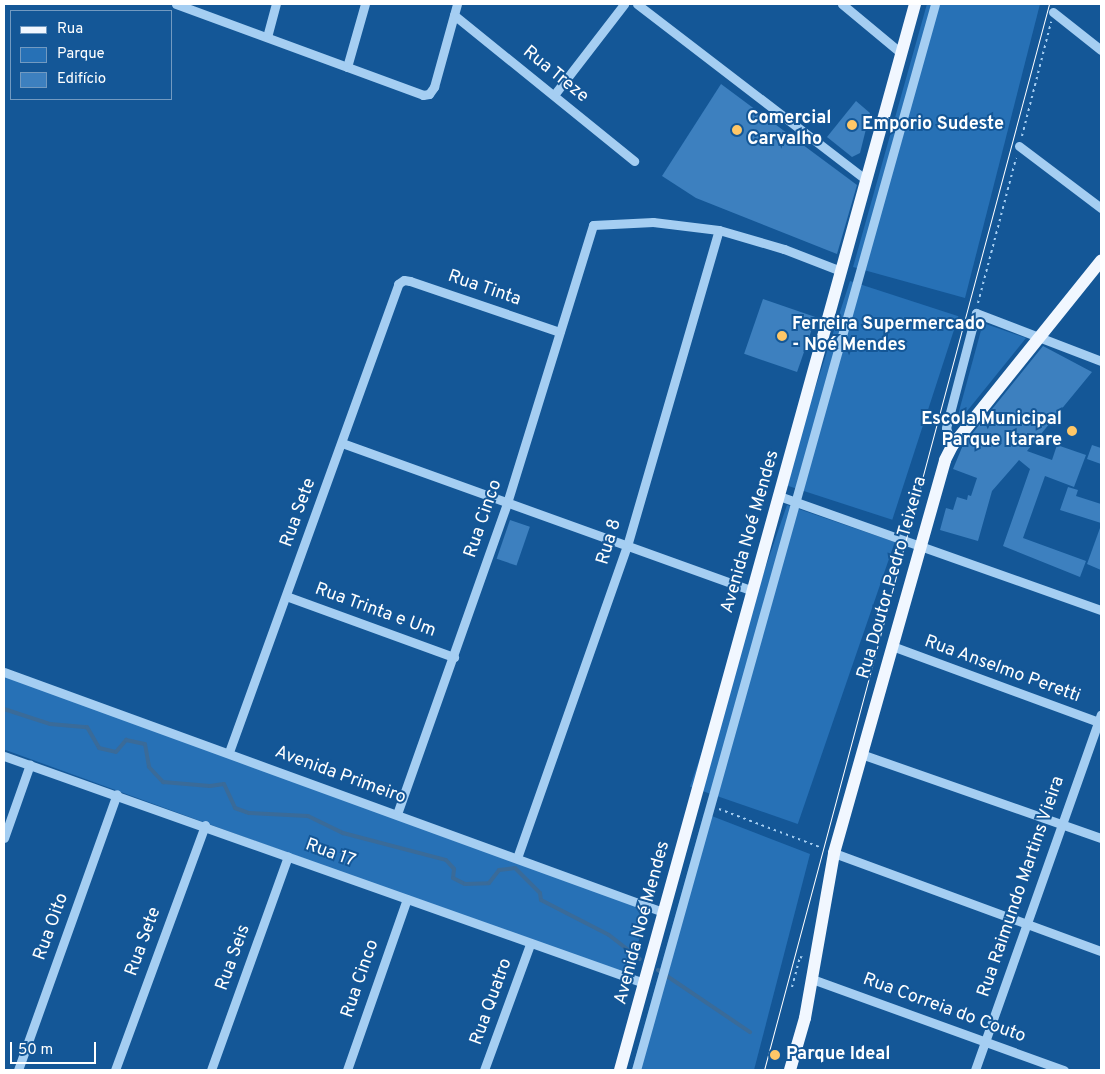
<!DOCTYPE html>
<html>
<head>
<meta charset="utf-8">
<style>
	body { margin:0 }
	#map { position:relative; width:1105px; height:1074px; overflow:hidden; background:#145797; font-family:Overpass,sans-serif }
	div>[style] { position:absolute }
	.green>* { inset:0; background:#2771b6; transform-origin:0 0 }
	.stream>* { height:4px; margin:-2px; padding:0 2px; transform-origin:2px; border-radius:2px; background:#3a6b99 }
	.building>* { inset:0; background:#3d80bf; transform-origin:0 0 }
	.path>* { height:2px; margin-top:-1px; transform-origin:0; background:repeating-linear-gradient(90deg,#a5cef2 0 2.5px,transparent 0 6.5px) }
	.minor>* { height:9px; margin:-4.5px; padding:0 4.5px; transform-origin:4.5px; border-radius:4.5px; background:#a5cef2 }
	.major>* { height:12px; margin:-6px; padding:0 6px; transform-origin:6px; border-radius:6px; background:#f1f7ff }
	.tram>* { height:1px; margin:-0.5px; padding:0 0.5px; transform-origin:0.5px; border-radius:0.5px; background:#fff }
	.dots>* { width:14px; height:14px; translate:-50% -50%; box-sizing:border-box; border:2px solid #145797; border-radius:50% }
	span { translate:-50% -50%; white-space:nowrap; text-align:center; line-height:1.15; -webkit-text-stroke:4px #145797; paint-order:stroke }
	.street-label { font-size:18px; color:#fff }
	.poi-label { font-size:18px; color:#fff; font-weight:700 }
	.left { translate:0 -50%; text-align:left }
	.right { translate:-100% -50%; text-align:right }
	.frame { position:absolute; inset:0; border:5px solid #fff; pointer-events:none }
	.legend { position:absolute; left:10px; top:10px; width:162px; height:90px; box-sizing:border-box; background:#145797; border:1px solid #729ac1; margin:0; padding:6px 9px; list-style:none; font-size:15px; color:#fff }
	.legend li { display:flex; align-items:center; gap:10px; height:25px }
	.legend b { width:25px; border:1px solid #729ac1 }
	.scale { position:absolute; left:10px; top:1042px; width:86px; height:22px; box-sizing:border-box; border:2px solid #fff; border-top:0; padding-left:6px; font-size:15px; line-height:18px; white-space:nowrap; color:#fff; -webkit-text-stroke:4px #145797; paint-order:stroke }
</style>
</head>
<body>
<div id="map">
	<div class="green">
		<i style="clip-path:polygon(927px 4px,1040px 4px,965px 298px,853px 267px)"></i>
		<i style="left:850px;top:281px;width:114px;height:214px;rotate:18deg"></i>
		<i style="clip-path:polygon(983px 323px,1026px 338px,955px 426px)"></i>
		<i style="left:787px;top:505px;width:114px;height:298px;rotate:19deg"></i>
		<i style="left:4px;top:676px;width:687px;height:69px;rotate:20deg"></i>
		<i style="clip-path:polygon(704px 813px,810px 854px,754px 1070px,632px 1070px)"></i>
	</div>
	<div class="stream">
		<i style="left:4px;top:709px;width:48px;rotate:18.1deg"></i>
		<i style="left:50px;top:724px;width:37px;rotate:5deg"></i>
		<i style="left:87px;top:727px;width:24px;rotate:60deg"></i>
		<i style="left:99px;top:748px;width:17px;rotate:13deg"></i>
		<i style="left:116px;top:752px;width:16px;rotate:-50deg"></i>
		<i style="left:126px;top:740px;width:19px;rotate:12deg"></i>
		<i style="left:145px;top:744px;width:23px;rotate:80deg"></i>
		<i style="left:149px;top:767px;width:21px;rotate:47deg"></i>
		<i style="left:163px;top:782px;width:47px;rotate:4.9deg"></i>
		<i style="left:210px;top:786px;width:14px;rotate:-8deg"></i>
		<i style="left:224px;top:784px;width:26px;rotate:65deg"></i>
		<i style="left:235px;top:808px;width:15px;rotate:20deg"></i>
		<i style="left:249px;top:813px;width:59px;rotate:2.9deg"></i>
		<i style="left:308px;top:816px;width:39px;rotate:26deg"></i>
		<i style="left:343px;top:833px;width:106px;rotate:14.7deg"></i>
		<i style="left:446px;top:860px;width:12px;rotate:48deg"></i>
		<i style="left:454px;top:869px;width:9px;rotate:96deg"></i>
		<i style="left:453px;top:878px;width:13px;rotate:27deg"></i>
		<i style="left:465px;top:884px;width:24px;rotate:-2deg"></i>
		<i style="left:489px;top:883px;width:16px;rotate:-52deg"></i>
		<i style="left:499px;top:870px;width:16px;rotate:-7deg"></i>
		<i style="left:515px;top:868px;width:35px;rotate:45deg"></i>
		<i style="left:540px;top:893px;width:7px;rotate:82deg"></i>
		<i style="left:541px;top:900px;width:76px;rotate:27.2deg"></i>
		<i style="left:609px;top:935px;width:39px;rotate:38deg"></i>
		<i style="left:658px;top:970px;width:111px;rotate:34deg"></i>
	</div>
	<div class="building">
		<i style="clip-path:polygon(721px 84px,857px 185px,837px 254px,696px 198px,662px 176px)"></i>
		<i style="clip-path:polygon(856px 101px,870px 113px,860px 153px,852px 157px,827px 137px)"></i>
		<i style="left:763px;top:299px;width:56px;height:58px;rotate:19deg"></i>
		<i style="clip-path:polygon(1043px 346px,1092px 372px,1027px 451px,1052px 460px,1057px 445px,1086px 455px,1074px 487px,1045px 476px,1023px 538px,1086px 561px,1080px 577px,1003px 546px,1030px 469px,1019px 460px,992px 491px,978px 541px,940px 530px,946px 508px,953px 510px,957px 497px,967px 500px,968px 495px,971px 496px,977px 478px,953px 469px,963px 445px)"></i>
		<i style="clip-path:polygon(1092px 445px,1101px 448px,1101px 464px,1087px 459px)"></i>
		<i style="clip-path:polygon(1068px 487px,1078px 490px,1076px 496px,1101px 504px,1101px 523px,1060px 510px)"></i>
		<i style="left:510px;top:520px;width:21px;height:41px;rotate:19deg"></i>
		<i style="clip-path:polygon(1100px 528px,1101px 528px,1101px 570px,1087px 564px)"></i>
	</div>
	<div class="path">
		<i style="left:1022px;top:136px;width:118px;rotate:-75.7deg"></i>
		<i style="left:978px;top:303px;width:150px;rotate:-75.3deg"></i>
		<i style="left:719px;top:809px;width:110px;rotate:20.7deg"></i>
		<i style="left:792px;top:987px;width:31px;rotate:-75deg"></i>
		<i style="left:800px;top:957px;width:4px;rotate:14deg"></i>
	</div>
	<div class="minor">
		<i style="left:176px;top:4px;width:263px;rotate:20.2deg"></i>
		<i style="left:423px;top:95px;width:6px;rotate:-9deg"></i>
		<i style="left:429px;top:94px;width:9px;rotate:-54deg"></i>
		<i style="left:434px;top:87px;width:86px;rotate:-74.5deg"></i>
		<i style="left:637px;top:4px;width:287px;rotate:37.5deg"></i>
		<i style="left:842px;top:4px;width:77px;rotate:39.7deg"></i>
		<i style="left:1053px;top:12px;width:61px;rotate:38.4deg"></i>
		<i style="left:454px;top:15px;width:232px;rotate:39deg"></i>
		<i style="left:267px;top:37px;width:34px;rotate:-75deg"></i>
		<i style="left:347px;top:67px;width:66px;rotate:-74.1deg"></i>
		<i style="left:554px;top:95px;width:115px;rotate:-52.4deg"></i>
		<i style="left:1019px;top:146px;width:103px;rotate:37.1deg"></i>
		<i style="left:342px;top:443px;width:437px;rotate:19.8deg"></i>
		<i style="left:952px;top:446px;width:19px;rotate:-108deg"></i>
		<i style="left:946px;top:428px;width:119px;rotate:-75.4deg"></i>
		<i style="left:976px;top:313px;width:134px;rotate:21deg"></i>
		<i style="left:779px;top:496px;width:342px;rotate:19.5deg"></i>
		<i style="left:286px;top:596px;width:179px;rotate:20deg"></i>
		<i style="left:892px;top:646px;width:223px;rotate:20.2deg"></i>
		<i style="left:4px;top:672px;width:701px;rotate:20.01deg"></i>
		<i style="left:229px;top:752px;width:498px;rotate:-70.1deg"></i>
		<i style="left:398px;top:284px;width:7px;rotate:-34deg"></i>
		<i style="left:404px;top:280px;width:6px;rotate:9deg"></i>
		<i style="left:410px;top:281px;width:158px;rotate:18.8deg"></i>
		<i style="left:861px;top:754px;width:254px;rotate:19.3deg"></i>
		<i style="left:4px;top:756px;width:679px;rotate:19.53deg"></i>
		<i style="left:397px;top:814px;width:330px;rotate:-70.5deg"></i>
		<i style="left:507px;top:503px;width:291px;rotate:-72.8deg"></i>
		<i style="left:593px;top:225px;width:60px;rotate:-2.9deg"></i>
		<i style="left:653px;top:222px;width:66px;rotate:6.9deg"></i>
		<i style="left:719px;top:230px;width:68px;rotate:16.3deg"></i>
		<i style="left:784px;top:249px;width:61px;rotate:21.1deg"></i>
		<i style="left:4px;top:838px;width:78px;rotate:-70.6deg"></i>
		<i style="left:834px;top:853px;width:284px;rotate:20.2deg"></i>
		<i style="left:517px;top:858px;width:331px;rotate:-70.6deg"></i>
		<i style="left:627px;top:546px;width:329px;rotate:-73.8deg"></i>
		<i style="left:812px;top:979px;width:268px;rotate:19.9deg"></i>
		<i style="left:18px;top:1070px;width:293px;rotate:-70.3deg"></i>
		<i style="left:115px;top:1070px;width:261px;rotate:-69.8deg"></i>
		<i style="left:211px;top:1070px;width:227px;rotate:-70.2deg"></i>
		<i style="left:347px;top:1070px;width:181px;rotate:-70.7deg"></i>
		<i style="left:484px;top:1070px;width:134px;rotate:-69.9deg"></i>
		<i style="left:636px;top:1070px;width:1107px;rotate:-74.33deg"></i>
		<i style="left:975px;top:1070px;width:377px;rotate:-70.5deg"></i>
	</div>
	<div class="major">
		<i style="left:620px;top:1070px;width:1106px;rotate:-74.53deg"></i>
		<i style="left:790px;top:1070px;width:54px;rotate:-73.9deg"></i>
		<i style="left:805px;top:1018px;width:168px;rotate:-80deg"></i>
		<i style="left:834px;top:853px;width:408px;rotate:-74.2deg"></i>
		<i style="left:945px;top:460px;width:16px;rotate:-63deg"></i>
		<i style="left:952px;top:446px;width:238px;rotate:-51.2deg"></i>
	</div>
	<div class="tram">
		<i style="left:764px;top:1070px;width:1103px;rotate:-75.03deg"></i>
	</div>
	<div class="dots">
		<i style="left:852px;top:125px;background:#ffc767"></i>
		<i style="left:737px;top:130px;background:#ffc767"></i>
		<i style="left:782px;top:336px;background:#ffc767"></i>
		<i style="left:1072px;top:431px;background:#ffc767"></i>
		<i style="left:775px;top:1055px;background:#ffc767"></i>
	</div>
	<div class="street-label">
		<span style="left:555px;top:75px;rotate:39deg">Rua Treze</span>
		<span style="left:484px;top:289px;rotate:19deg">Rua Tinta</span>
		<span style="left:299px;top:513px;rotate:-70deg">Rua Sete</span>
		<span style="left:484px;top:519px;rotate:-71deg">Rua Cinco</span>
		<span style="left:751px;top:532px;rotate:-74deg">Avenida Noé Mendes</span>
		<span style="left:610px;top:542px;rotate:-73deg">Rua 8</span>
		<span style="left:893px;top:578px;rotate:-74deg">Rua Doutor Pedro Teixeira</span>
		<span style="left:375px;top:611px;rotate:20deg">Rua Trinta e Um</span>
		<span style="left:1002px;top:670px;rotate:20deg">Rua Anselmo Peretti</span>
		<span style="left:340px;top:776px;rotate:20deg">Avenida Primeiro</span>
		<span style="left:330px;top:854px;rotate:20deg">Rua 17</span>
		<span style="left:1022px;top:887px;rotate:-71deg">Rua Raimundo Martins Vieira</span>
		<span style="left:643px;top:923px;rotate:-75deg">Avenida Noé Mendes</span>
		<span style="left:52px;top:927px;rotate:-70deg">Rua Oito</span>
		<span style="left:144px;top:942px;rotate:-70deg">Rua Sete</span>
		<span style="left:234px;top:958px;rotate:-70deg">Rua Seis</span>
		<span style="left:361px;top:979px;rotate:-71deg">Rua Cinco</span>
		<span style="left:492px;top:1002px;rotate:-70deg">Rua Quatro</span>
		<span style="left:944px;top:1009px;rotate:20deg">Rua Correia do Couto</span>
	</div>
	<div class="poi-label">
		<span class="left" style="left:747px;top:130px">Comercial<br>Carvalho</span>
		<span class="left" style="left:862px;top:125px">Emporio Sudeste</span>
		<span class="left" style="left:792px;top:336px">Ferreira Supermercado<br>- Noé Mendes</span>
		<span class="right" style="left:1062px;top:431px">Escola Municipal<br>Parque Itarare</span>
		<span class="left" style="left:786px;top:1055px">Parque Ideal</span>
	</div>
	<div class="frame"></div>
	<ul class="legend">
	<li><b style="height:6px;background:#f1f7ff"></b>Rua</li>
	<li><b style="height:14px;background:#2771b6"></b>Parque</li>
	<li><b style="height:14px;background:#3d80bf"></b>Edifício</li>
	</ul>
	<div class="scale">50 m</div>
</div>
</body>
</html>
